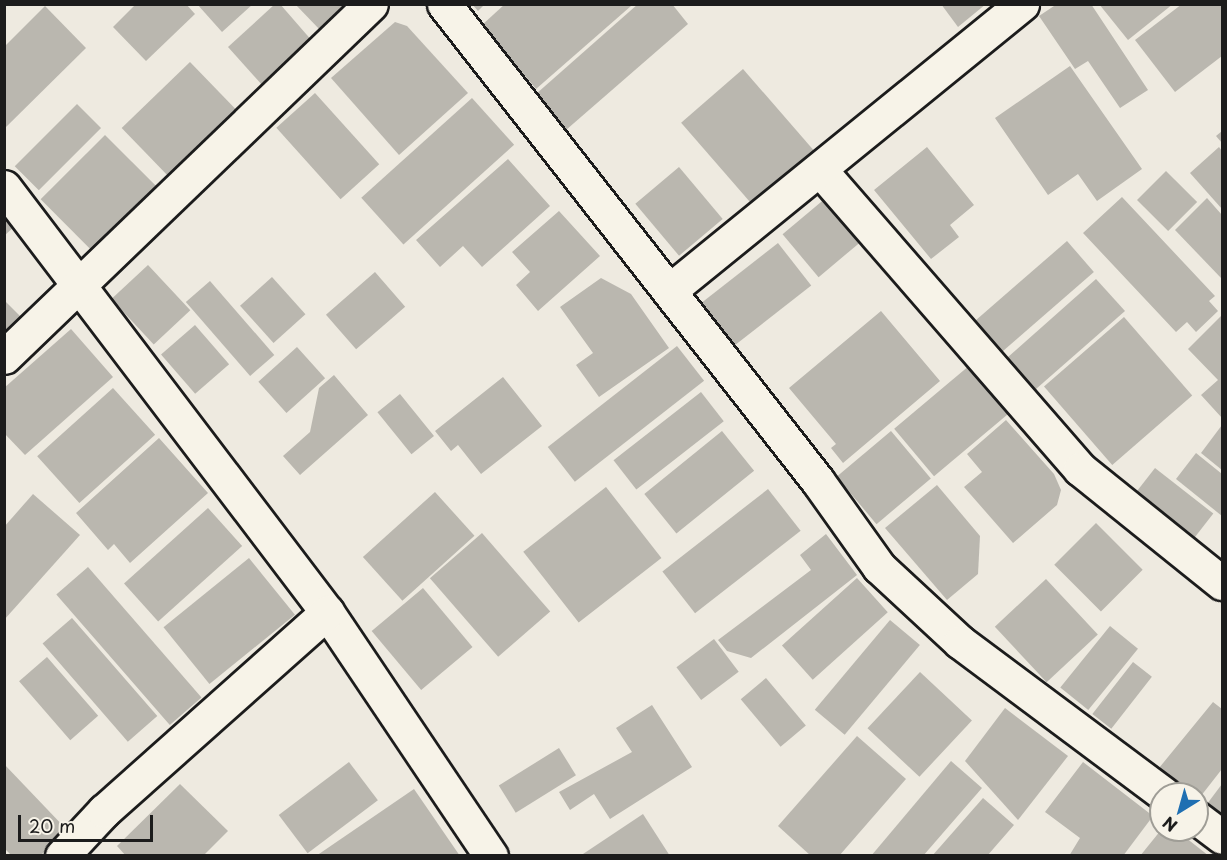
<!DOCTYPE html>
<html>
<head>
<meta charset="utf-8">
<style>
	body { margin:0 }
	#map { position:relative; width:1227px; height:860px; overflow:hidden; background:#eeeae0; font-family:"Playpen Sans",sans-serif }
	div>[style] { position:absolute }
	.building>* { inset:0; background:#bab7af; transform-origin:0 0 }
	.roads { filter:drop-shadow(2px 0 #1c1c1c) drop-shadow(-2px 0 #1c1c1c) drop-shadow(0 2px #1c1c1c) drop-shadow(0 -2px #1c1c1c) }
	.minor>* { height:33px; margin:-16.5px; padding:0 16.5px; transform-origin:16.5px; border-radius:16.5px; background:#f7f3e8 }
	span { translate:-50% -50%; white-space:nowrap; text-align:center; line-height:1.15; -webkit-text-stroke:6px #f7f3e8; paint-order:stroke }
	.frame { position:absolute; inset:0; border:6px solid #1c1c1c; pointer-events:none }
	.north { position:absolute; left:1149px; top:782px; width:60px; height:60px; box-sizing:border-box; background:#f7f3e8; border:2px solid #9f9d96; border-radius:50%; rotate:217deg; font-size:16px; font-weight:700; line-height:24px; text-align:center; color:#1c1c1c }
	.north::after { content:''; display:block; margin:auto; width:21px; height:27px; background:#1f6fb2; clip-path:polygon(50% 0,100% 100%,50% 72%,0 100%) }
	.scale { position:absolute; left:18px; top:815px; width:135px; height:27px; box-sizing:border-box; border:3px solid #1c1c1c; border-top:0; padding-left:8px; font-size:18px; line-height:21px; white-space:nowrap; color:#1c1c1c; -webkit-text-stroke:4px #f7f3e8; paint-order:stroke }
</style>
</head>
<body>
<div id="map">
	<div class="building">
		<i style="clip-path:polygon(136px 4px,186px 4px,195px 14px,146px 61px,113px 27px)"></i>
		<i style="clip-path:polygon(197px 4px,253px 4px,222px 32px)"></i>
		<i style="clip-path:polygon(275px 4px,280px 4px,313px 42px,263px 86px,228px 47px)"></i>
		<i style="clip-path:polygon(295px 4px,351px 4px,322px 32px)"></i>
		<i style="clip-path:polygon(472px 4px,485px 4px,478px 11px)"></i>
		<i style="clip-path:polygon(505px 4px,630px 4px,631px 6px,536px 89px,482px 25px)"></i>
		<i style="clip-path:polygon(638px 4px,672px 4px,688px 24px,566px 130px,536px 94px)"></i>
		<i style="clip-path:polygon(941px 4px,986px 4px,958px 27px)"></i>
		<i style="clip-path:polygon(1057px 4px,1091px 4px,1148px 90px,1120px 108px,1088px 61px,1075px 69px,1039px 16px)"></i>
		<i style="clip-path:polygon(1099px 4px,1173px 4px,1128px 40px)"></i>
		<i style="clip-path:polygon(1182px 4px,1222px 4px,1222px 56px,1175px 92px,1135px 40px)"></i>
		<i style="clip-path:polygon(45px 6px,86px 48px,4px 129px,4px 47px)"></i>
		<i style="clip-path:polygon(395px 22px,407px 26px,468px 93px,399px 155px,331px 78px)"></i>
		<i style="left:190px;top:62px;width:70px;height:95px;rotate:46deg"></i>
		<i style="clip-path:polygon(1070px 66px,1142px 169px,1097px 201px,1078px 174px,1048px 195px,995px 118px)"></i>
		<i style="left:743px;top:69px;width:108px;height:82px;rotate:49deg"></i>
		<i style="left:315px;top:93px;width:96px;height:52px;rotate:48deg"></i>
		<i style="left:472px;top:98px;width:63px;height:149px;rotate:48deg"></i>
		<i style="left:77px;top:104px;width:34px;height:88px;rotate:45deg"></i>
		<i style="clip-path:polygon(1222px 131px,1222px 143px,1216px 136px)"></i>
		<i style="left:105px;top:135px;width:74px;height:91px;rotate:45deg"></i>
		<i style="clip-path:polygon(927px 147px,974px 205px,950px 225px,959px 237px,931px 259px,874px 190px)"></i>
		<i style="clip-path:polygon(1219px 147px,1222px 151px,1222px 209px,1190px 173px)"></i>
		<i style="clip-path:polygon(508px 159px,550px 206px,482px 267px,463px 246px,440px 267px,416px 240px)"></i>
		<i style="left:679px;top:167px;width:68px;height:57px;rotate:50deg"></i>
		<i style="left:1166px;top:171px;width:44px;height:41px;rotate:45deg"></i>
		<i style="left:827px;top:197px;width:56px;height:58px;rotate:50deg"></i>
		<i style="clip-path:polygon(1122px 197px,1215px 296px,1209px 301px,1218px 311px,1196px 332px,1187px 322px,1176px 332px,1083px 233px)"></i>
		<i style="clip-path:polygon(1207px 198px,1222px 215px,1222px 279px,1175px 230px)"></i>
		<i style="clip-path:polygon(559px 211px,600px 256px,538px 311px,516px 285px,530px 272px,512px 252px)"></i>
		<i style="clip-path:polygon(4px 212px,16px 225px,4px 236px)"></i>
		<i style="left:1067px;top:241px;width:41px;height:125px;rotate:49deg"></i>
		<i style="left:778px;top:243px;width:54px;height:99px;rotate:52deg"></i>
		<i style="left:148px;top:265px;width:62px;height:50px;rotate:47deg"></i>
		<i style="left:375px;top:272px;width:46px;height:65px;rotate:49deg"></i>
		<i style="left:272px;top:277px;width:50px;height:43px;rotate:48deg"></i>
		<i style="clip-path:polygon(601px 278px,631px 294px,669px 348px,599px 397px,576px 365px,593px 353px,560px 307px)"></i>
		<i style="clip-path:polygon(1096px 279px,1125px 311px,1036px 389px,1009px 371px,1008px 357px)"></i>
		<i style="left:210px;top:281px;width:98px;height:32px;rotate:49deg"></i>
		<i style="clip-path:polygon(4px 300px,22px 318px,4px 335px)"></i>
		<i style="clip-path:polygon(881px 311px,940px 381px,843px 463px,831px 448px,836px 444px,789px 388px)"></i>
		<i style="clip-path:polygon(1222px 315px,1222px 418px,1201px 395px,1218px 380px,1188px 349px)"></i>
		<i style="left:1124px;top:317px;width:104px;height:106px;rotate:49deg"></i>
		<i style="left:195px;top:325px;width:52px;height:45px;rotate:49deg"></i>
		<i style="clip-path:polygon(71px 329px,113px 377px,25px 455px,4px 433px,4px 388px)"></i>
		<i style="left:677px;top:346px;width:44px;height:164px;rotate:52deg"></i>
		<i style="left:297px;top:347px;width:42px;height:52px;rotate:48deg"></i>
		<i style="left:970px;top:365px;width:62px;height:99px;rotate:50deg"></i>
		<i style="clip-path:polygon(334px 375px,368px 415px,300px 475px,283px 456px,310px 432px,319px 388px)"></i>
		<i style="clip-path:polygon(503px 377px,542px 426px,481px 474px,458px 445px,451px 451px,435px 431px)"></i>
		<i style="left:113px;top:388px;width:63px;height:102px;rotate:48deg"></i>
		<i style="left:701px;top:392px;width:37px;height:111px;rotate:52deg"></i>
		<i style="left:400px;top:394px;width:54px;height:29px;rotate:51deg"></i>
		<i style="clip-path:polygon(1006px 420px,1054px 474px,1061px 490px,1057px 505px,1013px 543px,964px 487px,982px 472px,967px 454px)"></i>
		<i style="clip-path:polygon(1222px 425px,1222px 470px,1201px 453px)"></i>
		<i style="left:722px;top:431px;width:51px;height:100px;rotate:51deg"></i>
		<i style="left:891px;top:431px;width:62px;height:71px;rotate:50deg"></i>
		<i style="clip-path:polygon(159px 438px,208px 493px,130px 563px,114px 544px,108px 550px,76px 513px)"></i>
		<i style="clip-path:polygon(1196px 453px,1222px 474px,1222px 516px,1176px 479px)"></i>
		<i style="left:1155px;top:468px;width:74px;height:38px;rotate:38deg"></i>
		<i style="clip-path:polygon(937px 485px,980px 536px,978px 574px,947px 600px,885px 528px)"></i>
		<i style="left:606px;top:487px;width:90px;height:105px;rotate:52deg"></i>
		<i style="left:768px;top:489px;width:53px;height:134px;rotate:52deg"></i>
		<i style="left:435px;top:492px;width:59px;height:97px;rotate:48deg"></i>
		<i style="clip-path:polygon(33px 494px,80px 535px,4px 620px,4px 527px)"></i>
		<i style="left:208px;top:508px;width:51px;height:113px;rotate:48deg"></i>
		<i style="left:1096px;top:523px;width:66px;height:59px;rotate:45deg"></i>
		<i style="left:482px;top:533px;width:104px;height:69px;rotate:49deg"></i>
		<i style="clip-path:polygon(826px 534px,857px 575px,751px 658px,727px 651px,718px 640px,811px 570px,800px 555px)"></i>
		<i style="left:249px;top:558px;width:73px;height:110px;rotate:51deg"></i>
		<i style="left:88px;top:567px;width:173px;height:42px;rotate:49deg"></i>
		<i style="left:857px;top:578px;width:46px;height:101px;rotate:48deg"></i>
		<i style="left:1046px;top:579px;width:76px;height:70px;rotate:47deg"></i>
		<i style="left:423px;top:588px;width:77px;height:67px;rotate:50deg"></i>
		<i style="left:72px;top:618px;width:130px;height:39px;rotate:49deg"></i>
		<i style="left:890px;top:620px;width:39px;height:117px;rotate:40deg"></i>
		<i style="left:1110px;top:626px;width:36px;height:79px;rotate:39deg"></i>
		<i style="left:714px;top:639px;width:41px;height:47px;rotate:53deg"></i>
		<i style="left:47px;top:657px;width:78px;height:37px;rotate:49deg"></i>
		<i style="left:1133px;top:662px;width:24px;height:66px;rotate:38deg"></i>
		<i style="left:920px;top:672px;width:71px;height:77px;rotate:43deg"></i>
		<i style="left:766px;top:678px;width:62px;height:33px;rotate:50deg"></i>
		<i style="clip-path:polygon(1213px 702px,1222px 709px,1222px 769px,1197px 801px,1197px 794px,1191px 794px,1159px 768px)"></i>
		<i style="clip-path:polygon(652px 705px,692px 767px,610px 819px,594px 794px,570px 810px,559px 792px,632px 752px,616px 728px)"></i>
		<i style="clip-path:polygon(1005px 708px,1068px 756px,1018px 820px,965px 761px)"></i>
		<i style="clip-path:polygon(857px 736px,906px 779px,839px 856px,811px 856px,778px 826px)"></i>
		<i style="left:559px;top:748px;width:32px;height:71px;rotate:58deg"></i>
		<i style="clip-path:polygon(951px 761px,982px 788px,923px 856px,871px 856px)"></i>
		<i style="left:349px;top:762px;width:48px;height:88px;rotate:53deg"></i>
		<i style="clip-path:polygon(1083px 762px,1153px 816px,1123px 856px,1069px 856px,1080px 838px,1045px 812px)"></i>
		<i style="clip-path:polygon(4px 764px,67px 830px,40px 856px,12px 856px,4px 848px)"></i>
		<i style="clip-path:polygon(180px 784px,228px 831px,203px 856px,126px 856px,117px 846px)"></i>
		<i style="clip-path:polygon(1222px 784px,1222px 815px,1207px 804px)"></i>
		<i style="clip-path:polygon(414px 789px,460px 856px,316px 856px)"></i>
		<i style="clip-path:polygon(983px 798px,1014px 825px,987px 856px,932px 856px)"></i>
		<i style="clip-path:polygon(643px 814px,670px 856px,580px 856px)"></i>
		<i style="clip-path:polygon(1161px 830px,1176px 830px,1209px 856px,1140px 856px)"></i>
	</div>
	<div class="roads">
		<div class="minor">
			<i style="left:444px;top:4px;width:605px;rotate:51.92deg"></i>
			<i style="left:817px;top:480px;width:107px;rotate:54.5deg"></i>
			<i style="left:879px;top:567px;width:110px;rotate:42.8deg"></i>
			<i style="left:960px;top:642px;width:254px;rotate:36.7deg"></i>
			<i style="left:821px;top:171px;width:395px;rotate:49deg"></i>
			<i style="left:1080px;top:469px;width:182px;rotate:38.8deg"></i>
			<i style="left:4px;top:187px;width:534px;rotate:52.77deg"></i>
			<i style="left:327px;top:612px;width:294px;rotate:56.1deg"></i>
			<i style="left:669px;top:291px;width:455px;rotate:-39.1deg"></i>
			<i style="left:4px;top:357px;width:509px;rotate:-43.89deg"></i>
			<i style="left:1197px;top:818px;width:31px;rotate:37deg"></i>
			<i style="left:62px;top:856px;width:62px;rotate:-47deg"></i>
			<i style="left:104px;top:811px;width:299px;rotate:-41.7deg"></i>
		</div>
	</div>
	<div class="frame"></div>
	<div class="north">N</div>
	<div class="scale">20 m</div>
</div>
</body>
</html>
